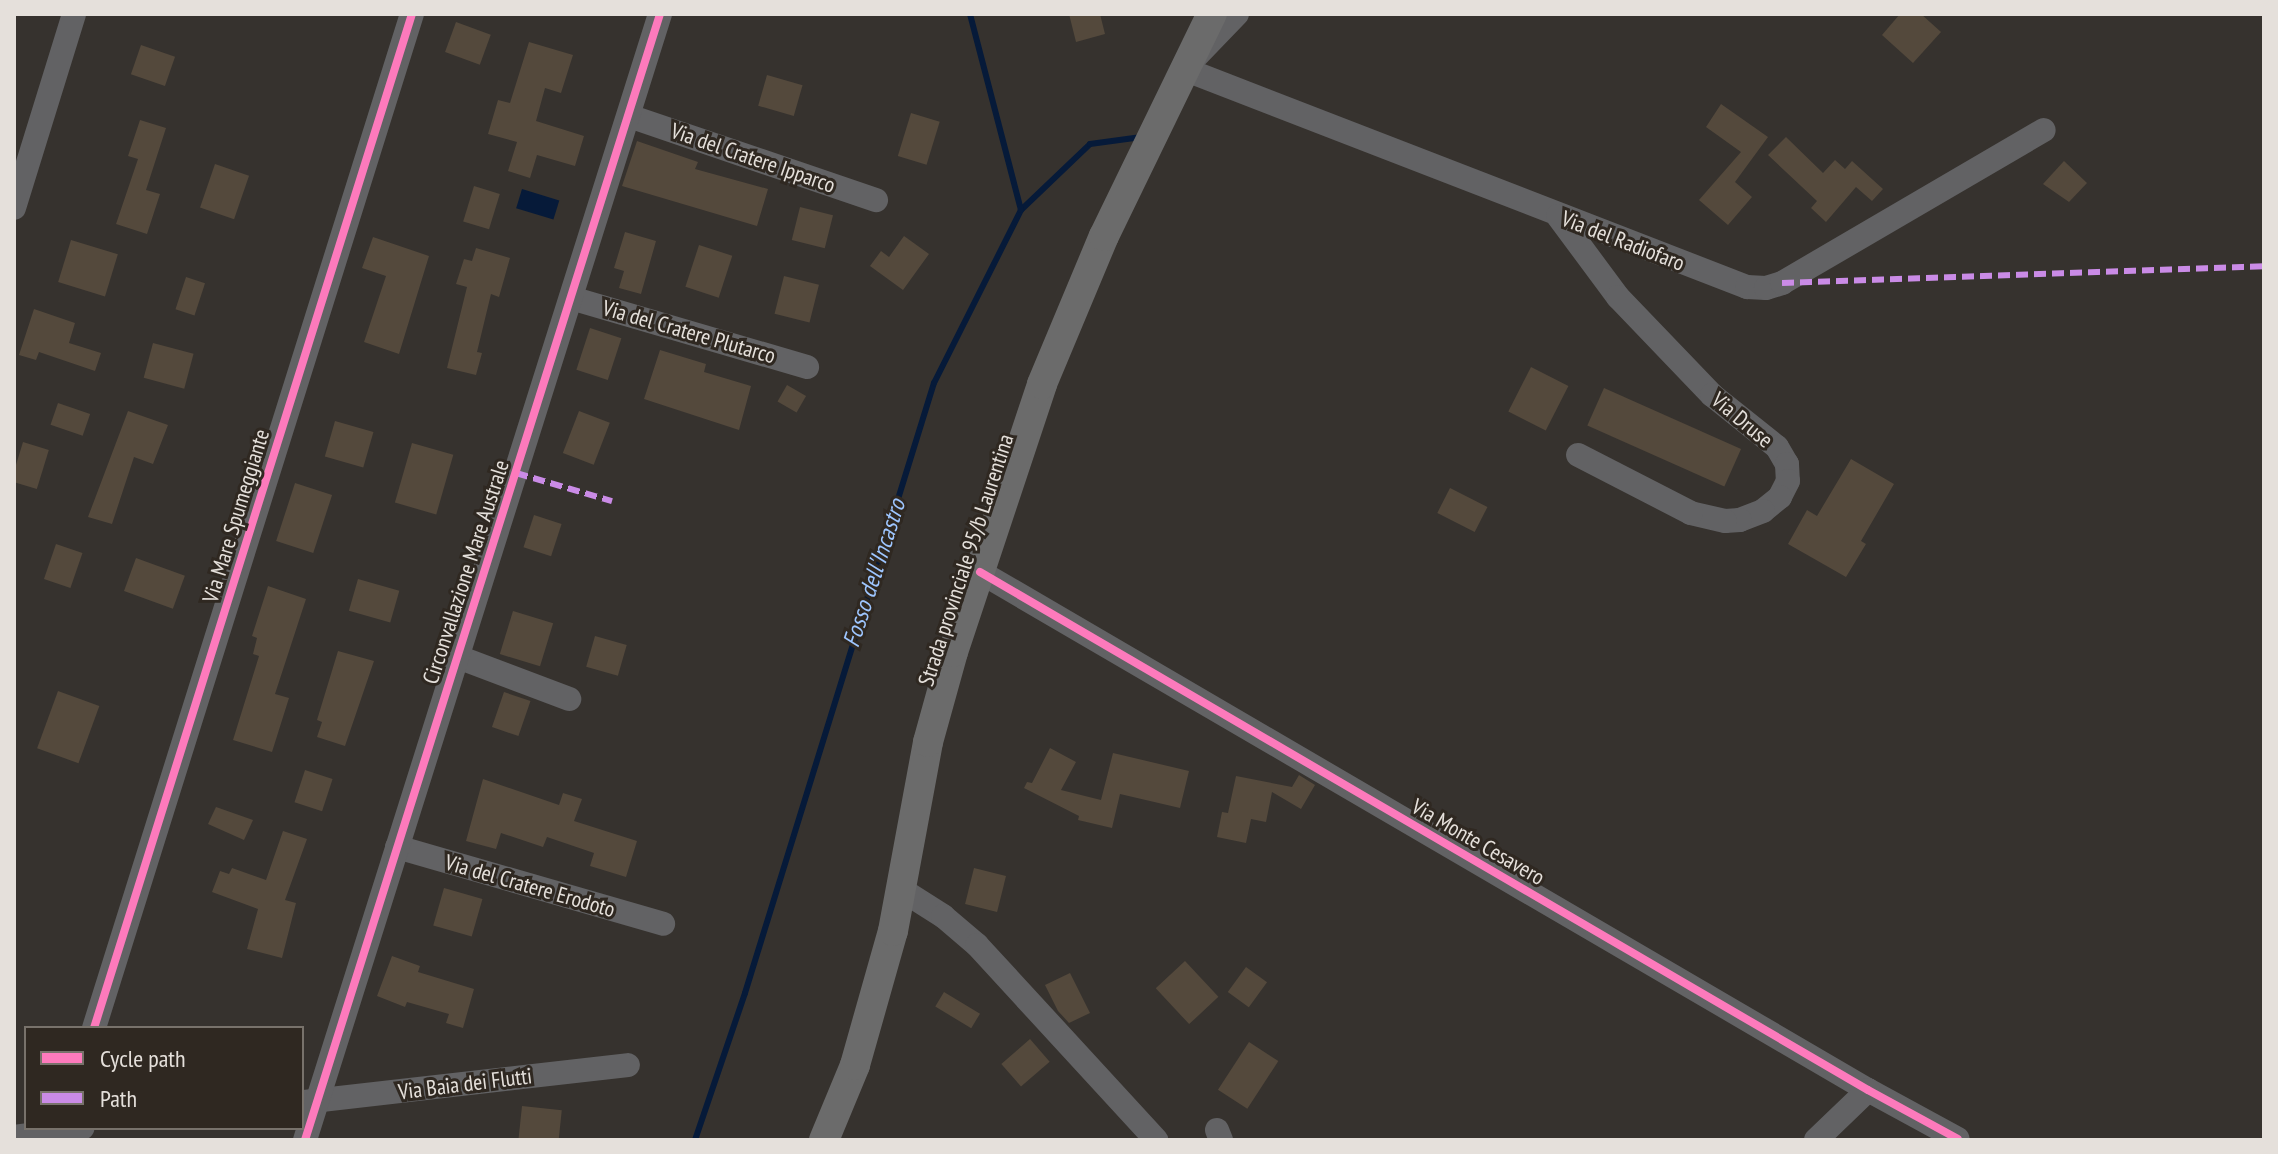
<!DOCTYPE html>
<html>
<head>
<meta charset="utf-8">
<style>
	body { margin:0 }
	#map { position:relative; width:2278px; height:1154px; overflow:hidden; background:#36322e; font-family:"PT Sans Narrow",sans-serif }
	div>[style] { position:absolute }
	.water>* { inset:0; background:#061a39; transform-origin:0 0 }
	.stream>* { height:6px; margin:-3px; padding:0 3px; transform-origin:3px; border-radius:3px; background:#061a39 }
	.building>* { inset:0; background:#54493c; transform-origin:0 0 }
	.minor>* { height:24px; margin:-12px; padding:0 12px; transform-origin:12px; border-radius:12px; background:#626264 }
	.major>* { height:30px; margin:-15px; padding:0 15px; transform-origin:15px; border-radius:15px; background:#6b6b6b }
	.quiet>* { height:6px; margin-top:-3px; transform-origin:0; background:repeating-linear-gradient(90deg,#ca8be6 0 12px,transparent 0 18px) }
	.cycleway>* { height:8px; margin:-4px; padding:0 4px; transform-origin:4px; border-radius:4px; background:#fd7abc }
	span { translate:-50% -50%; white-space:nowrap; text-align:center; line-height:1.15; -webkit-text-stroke:6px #2f2821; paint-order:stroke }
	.street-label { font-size:22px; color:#e5e0db }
	.water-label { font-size:24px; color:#9ec6ff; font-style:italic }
	.frame { position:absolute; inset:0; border:16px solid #e5e0db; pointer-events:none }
	.legend { position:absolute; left:24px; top:1026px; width:280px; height:104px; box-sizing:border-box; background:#2f2821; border:2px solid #78726b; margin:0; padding:10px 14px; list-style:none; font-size:24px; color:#e5e0db }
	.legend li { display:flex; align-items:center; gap:16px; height:40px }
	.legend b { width:40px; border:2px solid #78726b }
</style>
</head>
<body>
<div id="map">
	<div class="water">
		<i style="left:522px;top:189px;width:39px;height:20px;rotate:17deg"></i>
	</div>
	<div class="stream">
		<i style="left:1021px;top:210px;width:95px;rotate:-43.7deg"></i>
		<i style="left:1090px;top:144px;width:52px;rotate:-7.7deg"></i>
		<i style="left:695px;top:1140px;width:155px;rotate:-71.2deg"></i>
		<i style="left:745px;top:993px;width:639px;rotate:-72.79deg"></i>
		<i style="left:934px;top:383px;width:194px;rotate:-63.3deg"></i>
		<i style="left:1021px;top:210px;width:203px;rotate:-104.6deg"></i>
	</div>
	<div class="building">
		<i style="clip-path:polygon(1069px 14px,1100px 14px,1105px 34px,1076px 42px)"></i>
		<i style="clip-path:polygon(1900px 14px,1921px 14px,1941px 32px,1913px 63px,1882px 35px)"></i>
		<i style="left:456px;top:22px;width:37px;height:32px;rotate:20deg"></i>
		<i style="clip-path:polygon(529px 42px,573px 55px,561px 93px,545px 88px,536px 121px,584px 136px,575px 166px,537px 155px,530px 178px,508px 171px,517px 142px,488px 134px,498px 100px,510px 103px)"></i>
		<i style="left:141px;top:45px;width:36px;height:31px;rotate:19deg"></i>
		<i style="left:767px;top:75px;width:37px;height:32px;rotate:16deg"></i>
		<i style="clip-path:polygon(1721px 104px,1768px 137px,1735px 182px,1752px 197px,1728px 225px,1699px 200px,1741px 152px,1706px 127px)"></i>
		<i style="left:911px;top:113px;width:30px;height:45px;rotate:17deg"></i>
		<i style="clip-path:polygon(140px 120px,166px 128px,146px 190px,160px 194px,147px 234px,116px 224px,138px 159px,128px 156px)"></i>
		<i style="clip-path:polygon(1786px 137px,1823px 173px,1835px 160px,1845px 169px,1852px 161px,1883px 189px,1872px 201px,1856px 187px,1826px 222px,1811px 208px,1817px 201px,1768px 155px)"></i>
		<i style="clip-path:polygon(637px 141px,698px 162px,695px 169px,768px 189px,757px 226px,622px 186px)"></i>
		<i style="clip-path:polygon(2064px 161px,2087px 183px,2069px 202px,2043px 184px)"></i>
		<i style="left:215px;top:164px;width:36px;height:46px;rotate:19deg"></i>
		<i style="left:474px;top:186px;width:27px;height:37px;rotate:17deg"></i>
		<i style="left:800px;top:207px;width:34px;height:34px;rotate:14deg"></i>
		<i style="clip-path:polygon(625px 232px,656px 241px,641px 294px,619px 288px,624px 271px,614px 268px)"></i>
		<i style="clip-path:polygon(904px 236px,929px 254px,903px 290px,870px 266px,881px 251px,889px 257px)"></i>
		<i style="clip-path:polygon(373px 237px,429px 256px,399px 354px,364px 342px,386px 276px,362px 268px)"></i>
		<i style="left:71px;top:240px;width:49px;height:44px;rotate:17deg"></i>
		<i style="left:699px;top:245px;width:35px;height:44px;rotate:18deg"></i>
		<i style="clip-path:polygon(476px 248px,510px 258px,499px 297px,491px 294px,477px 352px,482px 353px,476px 375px,447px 368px,467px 287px,456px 284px,464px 259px,472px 261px)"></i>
		<i style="left:784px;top:276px;width:36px;height:39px;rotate:14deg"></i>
		<i style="left:186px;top:277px;width:20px;height:34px;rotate:18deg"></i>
		<i style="clip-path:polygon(34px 309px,75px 323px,69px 343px,101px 353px,95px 371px,39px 352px,36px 360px,19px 355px)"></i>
		<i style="left:590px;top:328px;width:33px;height:44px;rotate:18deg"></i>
		<i style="left:153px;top:343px;width:42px;height:36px;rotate:15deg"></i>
		<i style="clip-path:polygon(660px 350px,706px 364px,704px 372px,751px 386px,739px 430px,644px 399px)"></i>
		<i style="left:1531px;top:367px;width:42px;height:50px;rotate:27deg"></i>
		<i style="left:787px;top:385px;width:22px;height:19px;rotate:30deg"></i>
		<i style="left:1604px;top:388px;width:150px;height:41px;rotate:24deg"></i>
		<i style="left:58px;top:403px;width:34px;height:23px;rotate:19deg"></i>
		<i style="clip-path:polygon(128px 411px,168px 425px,153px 464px,134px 457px,112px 524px,88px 517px)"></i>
		<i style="left:579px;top:411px;width:33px;height:45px;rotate:21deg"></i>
		<i style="left:335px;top:421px;width:40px;height:37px;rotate:16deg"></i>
		<i style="left:23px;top:442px;width:27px;height:41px;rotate:17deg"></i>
		<i style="left:412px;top:443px;width:43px;height:62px;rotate:16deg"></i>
		<i style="clip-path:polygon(1851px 459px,1894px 484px,1861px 541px,1866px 544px,1846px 577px,1788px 544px,1807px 510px,1817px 516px)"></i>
		<i style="left:295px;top:483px;width:39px;height:61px;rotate:18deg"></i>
		<i style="left:1450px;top:488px;width:42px;height:28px;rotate:27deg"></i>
		<i style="left:534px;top:515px;width:29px;height:34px;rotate:18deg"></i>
		<i style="left:56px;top:544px;width:28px;height:37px;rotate:19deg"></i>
		<i style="left:136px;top:558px;width:52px;height:35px;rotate:20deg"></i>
		<i style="left:358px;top:579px;width:43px;height:33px;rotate:16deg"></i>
		<i style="clip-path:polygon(268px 586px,306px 599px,275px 694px,289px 698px,272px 752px,233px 740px,259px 656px,253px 654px,257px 638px,252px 636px)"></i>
		<i style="left:513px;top:611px;width:42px;height:45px;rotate:17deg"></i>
		<i style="left:595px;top:636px;width:33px;height:32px;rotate:16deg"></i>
		<i style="clip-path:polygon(338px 651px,374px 661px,345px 746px,317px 737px,322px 722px,317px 720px)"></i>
		<i style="left:58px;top:691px;width:44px;height:61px;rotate:20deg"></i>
		<i style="left:504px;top:692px;width:28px;height:37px;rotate:19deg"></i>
		<i style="clip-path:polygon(1050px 748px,1076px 762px,1061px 790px,1101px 800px,1113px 753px,1189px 771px,1180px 808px,1120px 794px,1112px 828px,1078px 820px,1079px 816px,1024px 788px,1027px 782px,1032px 783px)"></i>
		<i style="left:305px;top:770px;width:29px;height:34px;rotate:18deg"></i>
		<i style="clip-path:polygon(1299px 775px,1315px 785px,1301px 809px,1272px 792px,1266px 822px,1251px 819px,1246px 843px,1217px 837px,1222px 812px,1228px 813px,1236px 776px,1292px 787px)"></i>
		<i style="clip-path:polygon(483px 779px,559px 805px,563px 793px,582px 799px,574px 821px,637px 841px,626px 877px,590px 866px,594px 853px,547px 837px,543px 847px,501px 833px,496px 849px,466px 841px)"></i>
		<i style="clip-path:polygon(216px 807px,253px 820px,244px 840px,208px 824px)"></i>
		<i style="clip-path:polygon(283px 831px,307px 839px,285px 900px,296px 903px,282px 958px,247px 949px,258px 909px,212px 892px,220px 871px,229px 874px,232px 868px,266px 880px)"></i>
		<i style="left:974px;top:868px;width:33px;height:37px;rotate:14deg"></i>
		<i style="left:444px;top:888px;width:40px;height:39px;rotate:16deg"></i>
		<i style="clip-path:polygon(392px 956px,420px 966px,418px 972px,474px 989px,463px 1028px,446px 1023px,449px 1014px,407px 1002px,405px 1007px,377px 996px)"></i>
		<i style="left:1185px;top:961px;width:49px;height:40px;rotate:47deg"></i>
		<i style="left:1246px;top:967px;width:26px;height:31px;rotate:36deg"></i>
		<i style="clip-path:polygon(1070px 973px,1090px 1013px,1069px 1023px,1058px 1011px,1045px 985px)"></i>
		<i style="left:944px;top:992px;width:42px;height:17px;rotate:31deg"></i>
		<i style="left:1030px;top:1039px;width:30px;height:38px;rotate:49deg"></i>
		<i style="left:1249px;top:1042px;width:35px;height:57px;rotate:33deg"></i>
		<i style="left:522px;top:1106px;width:40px;height:34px;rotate:6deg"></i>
	</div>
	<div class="minor">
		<i style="left:1237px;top:14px;width:76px;rotate:133.9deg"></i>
		<i style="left:1184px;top:69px;width:604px;rotate:21.17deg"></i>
		<i style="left:1747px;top:287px;width:19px;rotate:3deg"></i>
		<i style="left:1766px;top:288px;width:17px;rotate:-17deg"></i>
		<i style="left:1782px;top:283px;width:303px;rotate:-30.3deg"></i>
		<i style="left:629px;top:116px;width:261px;rotate:18.8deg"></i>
		<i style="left:14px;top:208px;width:203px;rotate:-72.8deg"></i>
		<i style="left:1558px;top:216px;width:101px;rotate:53.5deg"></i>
		<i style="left:1618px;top:297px;width:136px;rotate:46.2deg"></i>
		<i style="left:1712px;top:395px;width:83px;rotate:38.7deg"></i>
		<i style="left:1777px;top:447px;width:20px;rotate:60deg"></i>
		<i style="left:1787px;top:464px;width:17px;rotate:87deg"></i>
		<i style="left:1788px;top:481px;width:18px;rotate:117deg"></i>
		<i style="left:1780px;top:497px;width:22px;rotate:141deg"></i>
		<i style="left:1763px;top:511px;width:25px;rotate:159deg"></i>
		<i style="left:1740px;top:520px;width:15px;rotate:176deg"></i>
		<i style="left:1725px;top:521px;width:35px;rotate:-167deg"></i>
		<i style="left:1691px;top:513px;width:127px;rotate:-152.8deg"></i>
		<i style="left:571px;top:298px;width:246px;rotate:16.3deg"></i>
		<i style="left:980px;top:572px;width:1028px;rotate:30.26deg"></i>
		<i style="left:1868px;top:1090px;width:102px;rotate:28.6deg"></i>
		<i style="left:458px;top:657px;width:119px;rotate:20.7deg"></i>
		<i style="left:397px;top:847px;width:277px;rotate:16.1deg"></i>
		<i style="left:902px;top:890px;width:49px;rotate:32.4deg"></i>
		<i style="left:943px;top:916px;width:45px;rotate:40.5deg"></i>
		<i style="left:977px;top:945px;width:265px;rotate:47.4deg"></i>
		<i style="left:94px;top:1028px;width:1063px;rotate:-72.59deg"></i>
		<i style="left:304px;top:1102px;width:326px;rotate:-6.5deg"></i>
		<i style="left:1217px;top:1130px;width:11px;rotate:68deg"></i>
		<i style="left:14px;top:1137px;width:69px;rotate:-7.5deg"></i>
		<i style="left:305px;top:1140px;width:1181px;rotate:-72.5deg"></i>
		<i style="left:1816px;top:1140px;width:72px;rotate:-43.9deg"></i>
	</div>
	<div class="major">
		<i style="left:824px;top:1140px;width:81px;rotate:-67.5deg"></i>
		<i style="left:855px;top:1065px;width:139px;rotate:-74.2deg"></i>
		<i style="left:893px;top:931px;width:192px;rotate:-79.5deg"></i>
		<i style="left:928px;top:742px;width:93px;rotate:-74.5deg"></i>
		<i style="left:953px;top:652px;width:282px;rotate:-71.6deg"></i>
		<i style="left:1042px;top:384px;width:160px;rotate:-67.3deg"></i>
		<i style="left:1104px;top:236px;width:247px;rotate:-64.1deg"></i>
	</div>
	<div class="quiet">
		<i style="left:1782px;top:283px;width:482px;rotate:-2deg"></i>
		<i style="left:516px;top:473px;width:100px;rotate:16.3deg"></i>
	</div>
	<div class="cycleway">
		<i style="left:980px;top:572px;width:1028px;rotate:30.26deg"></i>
		<i style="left:1868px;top:1090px;width:102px;rotate:28.6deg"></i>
		<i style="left:94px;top:1028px;width:1063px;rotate:-72.59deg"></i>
		<i style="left:305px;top:1140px;width:1181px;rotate:-72.5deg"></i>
	</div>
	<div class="street-label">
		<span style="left:753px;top:158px;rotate:19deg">Via del Cratere Ipparco</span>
		<span style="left:1623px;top:241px;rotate:21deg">Via del Radiofaro</span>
		<span style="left:689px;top:332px;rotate:16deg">Via del Cratere Plutarco</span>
		<span style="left:1742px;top:420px;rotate:40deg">Via Druse</span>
		<span style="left:236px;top:516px;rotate:-73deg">Via Mare Spumeggiante</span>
		<span style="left:966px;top:560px;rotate:-72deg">Strada provinciale 95/b Laurentina</span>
		<span style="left:466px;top:572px;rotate:-72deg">Circonvallazione Mare Australe</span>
		<span style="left:1478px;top:842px;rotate:30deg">Via Monte Cesavero</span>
		<span style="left:530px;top:886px;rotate:16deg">Via del Cratere Erodoto</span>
		<span style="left:465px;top:1084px;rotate:-7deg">Via Baia dei Flutti</span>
	</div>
	<div class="water-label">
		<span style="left:874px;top:573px;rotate:-72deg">Fosso dell'Incastro</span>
	</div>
	<div class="frame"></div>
	<ul class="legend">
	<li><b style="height:10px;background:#fd7abc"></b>Cycle path</li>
	<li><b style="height:10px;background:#ca8be6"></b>Path</li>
	</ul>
</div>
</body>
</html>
